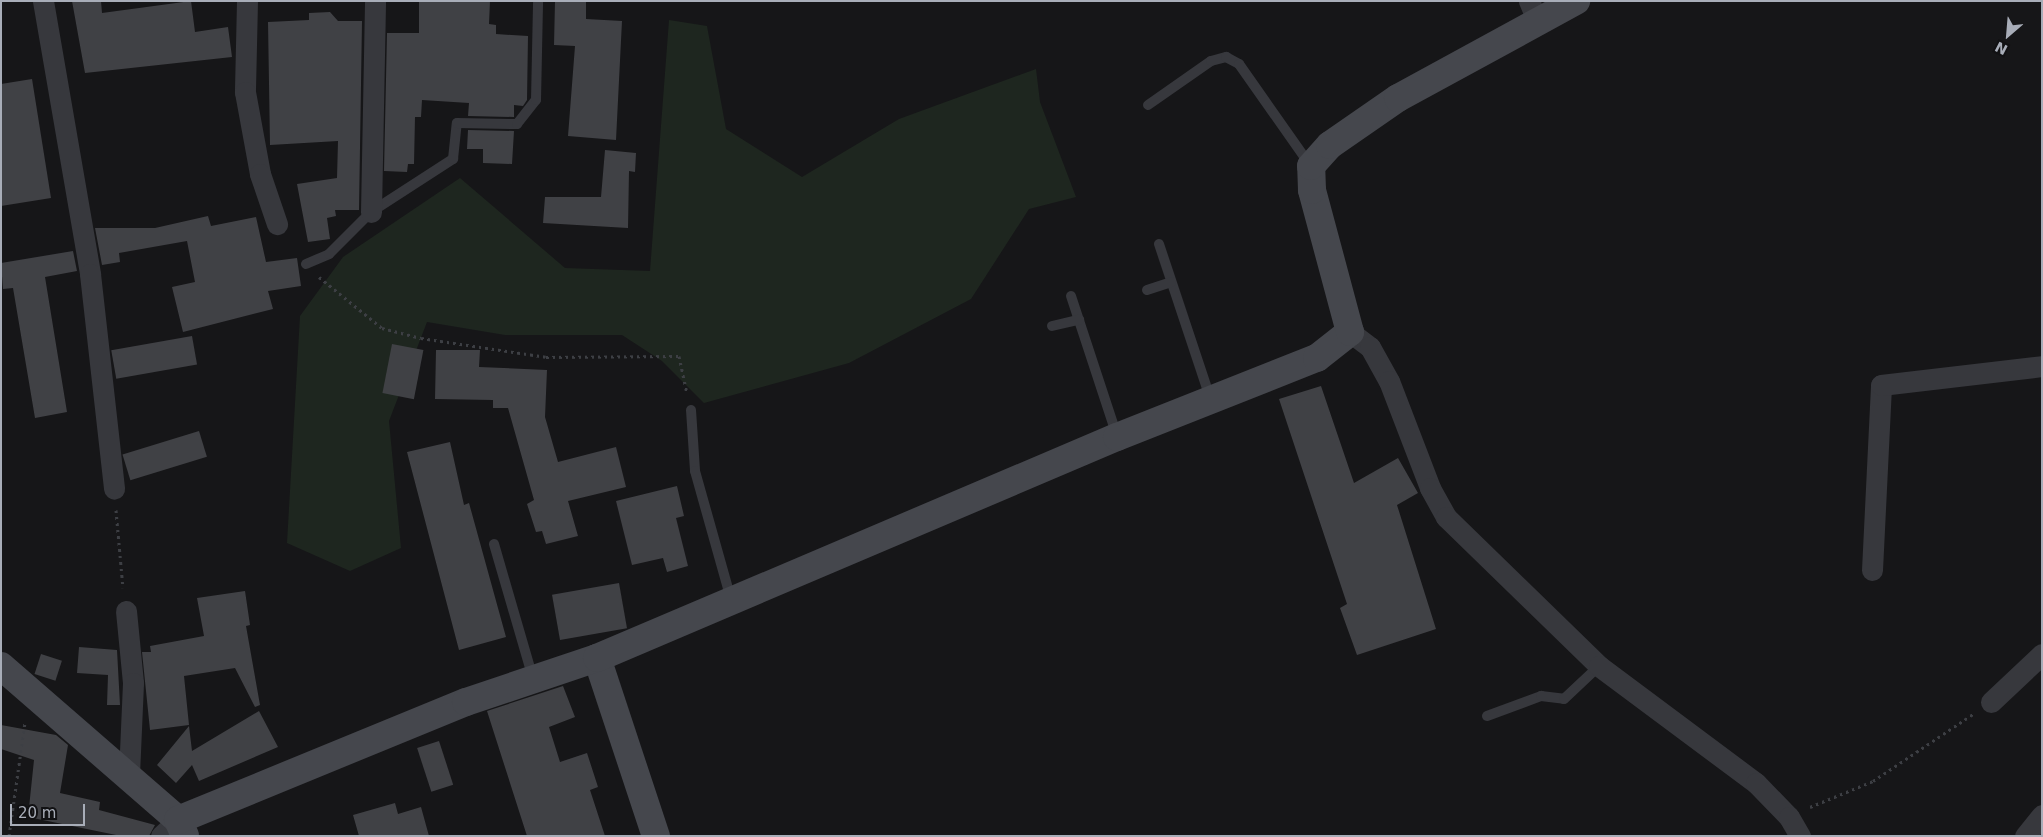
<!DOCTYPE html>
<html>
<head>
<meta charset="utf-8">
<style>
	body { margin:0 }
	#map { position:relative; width:2043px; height:837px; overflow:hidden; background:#161618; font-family:"DejaVu Sans",sans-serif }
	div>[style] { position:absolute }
	.green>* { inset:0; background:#1e261f }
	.building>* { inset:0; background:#404145; transform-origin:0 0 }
	.path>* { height:3px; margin-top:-1.5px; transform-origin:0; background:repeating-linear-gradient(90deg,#3d3f44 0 2.5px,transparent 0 6.5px) }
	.lane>* { height:10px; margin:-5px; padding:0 5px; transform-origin:5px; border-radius:5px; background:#37383d }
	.street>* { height:21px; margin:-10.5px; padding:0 10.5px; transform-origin:10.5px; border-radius:10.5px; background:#37383d }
	.secondary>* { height:28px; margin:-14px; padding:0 14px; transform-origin:14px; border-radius:14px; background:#45474d }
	span { translate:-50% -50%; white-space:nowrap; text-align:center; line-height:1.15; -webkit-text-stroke:4px #111113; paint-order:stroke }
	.frame { position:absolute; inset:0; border:2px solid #a8adb8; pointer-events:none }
	.north { position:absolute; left:1983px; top:10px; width:50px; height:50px; -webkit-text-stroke:4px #111113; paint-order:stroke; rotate:207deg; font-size:14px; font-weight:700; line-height:20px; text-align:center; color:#a8adb8 }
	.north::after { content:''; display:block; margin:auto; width:18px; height:22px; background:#a8adb8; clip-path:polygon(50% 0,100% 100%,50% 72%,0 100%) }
	.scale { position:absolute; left:10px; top:804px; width:75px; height:22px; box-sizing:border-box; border:2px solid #a8adb8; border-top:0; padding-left:6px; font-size:15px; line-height:18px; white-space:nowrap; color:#a8adb8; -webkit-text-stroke:4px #111113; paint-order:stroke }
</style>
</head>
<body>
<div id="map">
	<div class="green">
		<i style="clip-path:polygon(669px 20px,707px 26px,726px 129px,802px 177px,899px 119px,1036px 69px,1040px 102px,1076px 197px,1029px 209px,971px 299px,849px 363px,704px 403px,662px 361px,622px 335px,505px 335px,427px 322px,389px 421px,401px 548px,350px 571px,287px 543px,300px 316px,343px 257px,460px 178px,565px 268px,650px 271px)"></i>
	</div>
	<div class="building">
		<i style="clip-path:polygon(72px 1px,101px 1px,102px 13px,191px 1px,195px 32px,228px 27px,232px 57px,85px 73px)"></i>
		<i style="clip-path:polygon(419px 1px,490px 1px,489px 24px,496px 25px,496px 34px,528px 36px,527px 100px,523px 106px,514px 105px,514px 117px,468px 116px,469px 103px,422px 100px,421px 117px,415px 117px,414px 164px,408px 164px,407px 172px,384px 171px,387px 33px,419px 33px)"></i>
		<i style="clip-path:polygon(555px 1px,586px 1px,586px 19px,622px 21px,616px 140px,568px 136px,575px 46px,554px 45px)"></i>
		<i style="clip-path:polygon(330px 12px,338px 21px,362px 21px,359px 210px,335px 210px,336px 216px,327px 218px,330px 239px,308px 242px,297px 184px,337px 178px,338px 141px,270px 145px,268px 22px,309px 20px,309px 13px)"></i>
		<i style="clip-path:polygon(32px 79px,51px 198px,1px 206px,1px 84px)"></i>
		<i style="clip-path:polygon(468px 130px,514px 131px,512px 164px,483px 163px,483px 149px,467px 149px)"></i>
		<i style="clip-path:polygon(605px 150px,636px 153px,635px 172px,629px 171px,628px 228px,543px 223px,545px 197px,601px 197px)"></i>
		<i style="clip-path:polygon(208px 216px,211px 226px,256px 217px,266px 262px,297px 258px,301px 286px,268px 291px,273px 309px,183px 332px,172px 287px,195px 282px,187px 241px,119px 253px,120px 262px,102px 265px,95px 228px,155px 228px)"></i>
		<i style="clip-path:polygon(73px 251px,77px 271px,45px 277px,67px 412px,35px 418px,13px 288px,3px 289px,1px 263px)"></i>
		<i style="left:192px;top:336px;width:29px;height:82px;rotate:80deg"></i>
		<i style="left:392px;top:344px;width:32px;height:50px;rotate:11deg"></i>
		<i style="clip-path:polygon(436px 350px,480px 350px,479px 367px,547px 370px,545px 417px,558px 462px,616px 447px,626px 487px,568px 501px,578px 536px,546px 544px,542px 531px,536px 532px,527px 504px,534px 500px,508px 408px,493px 408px,493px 400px,435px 399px)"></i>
		<i style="clip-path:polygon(1321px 386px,1354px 483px,1398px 458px,1418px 493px,1397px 505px,1436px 629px,1357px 655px,1340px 608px,1347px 604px,1279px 399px)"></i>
		<i style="left:199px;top:431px;width:27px;height:80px;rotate:73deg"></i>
		<i style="clip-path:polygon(450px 442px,464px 505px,469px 503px,506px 637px,459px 650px,407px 452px)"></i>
		<i style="clip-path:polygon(677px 486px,684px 516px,676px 518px,688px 566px,667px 572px,663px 558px,632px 565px,616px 501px)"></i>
		<i style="left:619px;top:583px;width:46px;height:68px;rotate:80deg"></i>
		<i style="clip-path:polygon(245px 591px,250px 625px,246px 626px,260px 705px,255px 707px,235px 668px,184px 676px,189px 725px,150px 730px,142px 652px,151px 652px,150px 646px,204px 636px,197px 598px)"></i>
		<i style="clip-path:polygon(79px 647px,117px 650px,120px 705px,107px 705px,108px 675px,77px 673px)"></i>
		<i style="left:41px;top:654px;width:22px;height:21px;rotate:18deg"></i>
		<i style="clip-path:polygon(563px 686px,575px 717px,549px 727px,560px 762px,587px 753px,598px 787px,590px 790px,605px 836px,527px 836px,487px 711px)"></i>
		<i style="clip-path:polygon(259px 711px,278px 747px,199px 781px,192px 765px,176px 783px,157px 765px,189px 726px,192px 751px)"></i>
		<i style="clip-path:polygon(1px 725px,56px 735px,68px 745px,60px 793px,100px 802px,99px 810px,155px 825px,149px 836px,121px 836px,28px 817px,34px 760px,1px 749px)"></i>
		<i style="left:439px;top:741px;width:46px;height:23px;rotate:72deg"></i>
		<i style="clip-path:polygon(395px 803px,398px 814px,421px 807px,429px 836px,359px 836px,353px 815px)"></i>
	</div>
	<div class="path">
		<i style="left:319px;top:277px;width:81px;rotate:39deg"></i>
		<i style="left:382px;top:328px;width:40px;rotate:14.4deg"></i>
		<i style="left:421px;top:338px;width:126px;rotate:8.6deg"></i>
		<i style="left:546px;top:357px;width:133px;rotate:-0.4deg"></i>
		<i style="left:679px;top:356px;width:38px;rotate:78deg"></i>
		<i style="left:116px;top:510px;width:78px;rotate:84.9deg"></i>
		<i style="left:1810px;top:807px;width:68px;rotate:-22.4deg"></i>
		<i style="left:1873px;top:781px;width:120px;rotate:-33.8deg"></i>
		<i style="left:9px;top:836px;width:115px;rotate:-82deg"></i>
	</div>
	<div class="lane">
		<i style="left:1148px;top:105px;width:77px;rotate:-34.9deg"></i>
		<i style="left:1211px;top:61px;width:16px;rotate:-15deg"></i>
		<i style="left:1226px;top:57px;width:15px;rotate:28deg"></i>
		<i style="left:1239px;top:64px;width:123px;rotate:54.9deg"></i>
		<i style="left:1159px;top:244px;width:164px;rotate:71.6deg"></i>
		<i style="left:306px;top:264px;width:25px;rotate:-23deg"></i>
		<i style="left:329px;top:254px;width:59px;rotate:-45deg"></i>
		<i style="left:371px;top:212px;width:98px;rotate:-32.9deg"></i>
		<i style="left:453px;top:159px;width:36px;rotate:-84deg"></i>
		<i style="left:457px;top:123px;width:60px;rotate:1deg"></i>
		<i style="left:517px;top:124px;width:31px;rotate:-52deg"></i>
		<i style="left:536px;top:100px;width:99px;rotate:-88.8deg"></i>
		<i style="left:1147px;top:290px;width:25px;rotate:-18deg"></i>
		<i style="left:1071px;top:296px;width:147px;rotate:71.8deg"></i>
		<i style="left:1052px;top:326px;width:28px;rotate:-13deg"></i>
		<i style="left:691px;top:410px;width:61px;rotate:86.2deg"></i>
		<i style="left:695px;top:471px;width:133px;rotate:74.3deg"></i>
		<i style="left:494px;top:544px;width:140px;rotate:73.8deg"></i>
		<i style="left:1487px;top:716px;width:58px;rotate:-20.3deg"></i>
		<i style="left:1541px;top:696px;width:23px;rotate:7deg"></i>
		<i style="left:1564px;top:699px;width:48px;rotate:-43.3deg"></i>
	</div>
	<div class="street">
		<i style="left:43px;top:1px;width:277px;rotate:80.2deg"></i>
		<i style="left:90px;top:274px;width:216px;rotate:83.6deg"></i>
		<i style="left:247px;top:1px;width:91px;rotate:91.3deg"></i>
		<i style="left:245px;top:92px;width:83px;rotate:79.6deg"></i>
		<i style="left:260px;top:174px;width:53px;rotate:71.2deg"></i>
		<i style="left:1529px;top:1px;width:23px;rotate:67deg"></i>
		<i style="left:371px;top:212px;width:211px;rotate:-88.9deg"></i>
		<i style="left:1350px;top:332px;width:25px;rotate:37deg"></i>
		<i style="left:1370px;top:347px;width:39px;rotate:61deg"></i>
		<i style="left:1389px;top:381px;width:115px;rotate:69deg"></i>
		<i style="left:1430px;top:488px;width:33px;rotate:61deg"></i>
		<i style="left:1446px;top:517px;width:214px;rotate:44.2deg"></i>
		<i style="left:1599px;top:666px;width:196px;rotate:36.7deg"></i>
		<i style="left:1756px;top:783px;width:47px;rotate:45.9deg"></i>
		<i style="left:1789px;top:817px;width:22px;rotate:60deg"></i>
		<i style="left:1872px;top:570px;width:185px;rotate:-87.2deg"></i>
		<i style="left:1881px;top:385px;width:162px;rotate:-6.7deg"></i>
		<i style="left:126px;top:611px;width:72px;rotate:84.4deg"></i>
		<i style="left:133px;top:683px;width:93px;rotate:92.5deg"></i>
		<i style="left:1991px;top:702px;width:70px;rotate:-43.3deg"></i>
		<i style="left:161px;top:836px;width:23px;rotate:-43deg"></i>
		<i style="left:2025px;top:836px;width:27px;rotate:-51deg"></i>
	</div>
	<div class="secondary">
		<i style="left:597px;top:658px;width:188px;rotate:71.7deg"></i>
		<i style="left:1px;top:666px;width:235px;rotate:41deg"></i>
		<i style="left:178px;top:820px;width:17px;rotate:66deg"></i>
		<i style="left:178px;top:820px;width:311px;rotate:-22.3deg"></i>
		<i style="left:466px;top:702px;width:138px;rotate:-18.6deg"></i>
		<i style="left:597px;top:658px;width:565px;rotate:-23.03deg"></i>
		<i style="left:1117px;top:437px;width:215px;rotate:-21.6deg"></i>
		<i style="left:1317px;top:358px;width:42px;rotate:-38.2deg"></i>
		<i style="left:1350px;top:332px;width:147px;rotate:-105deg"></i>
		<i style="left:1312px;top:190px;width:24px;rotate:-92deg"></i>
		<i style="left:1311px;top:166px;width:28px;rotate:-48deg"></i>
		<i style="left:1330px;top:145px;width:83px;rotate:-34.7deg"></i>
		<i style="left:1398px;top:98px;width:203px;rotate:-28.6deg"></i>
	</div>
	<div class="frame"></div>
	<div class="north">N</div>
	<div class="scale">20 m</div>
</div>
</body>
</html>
